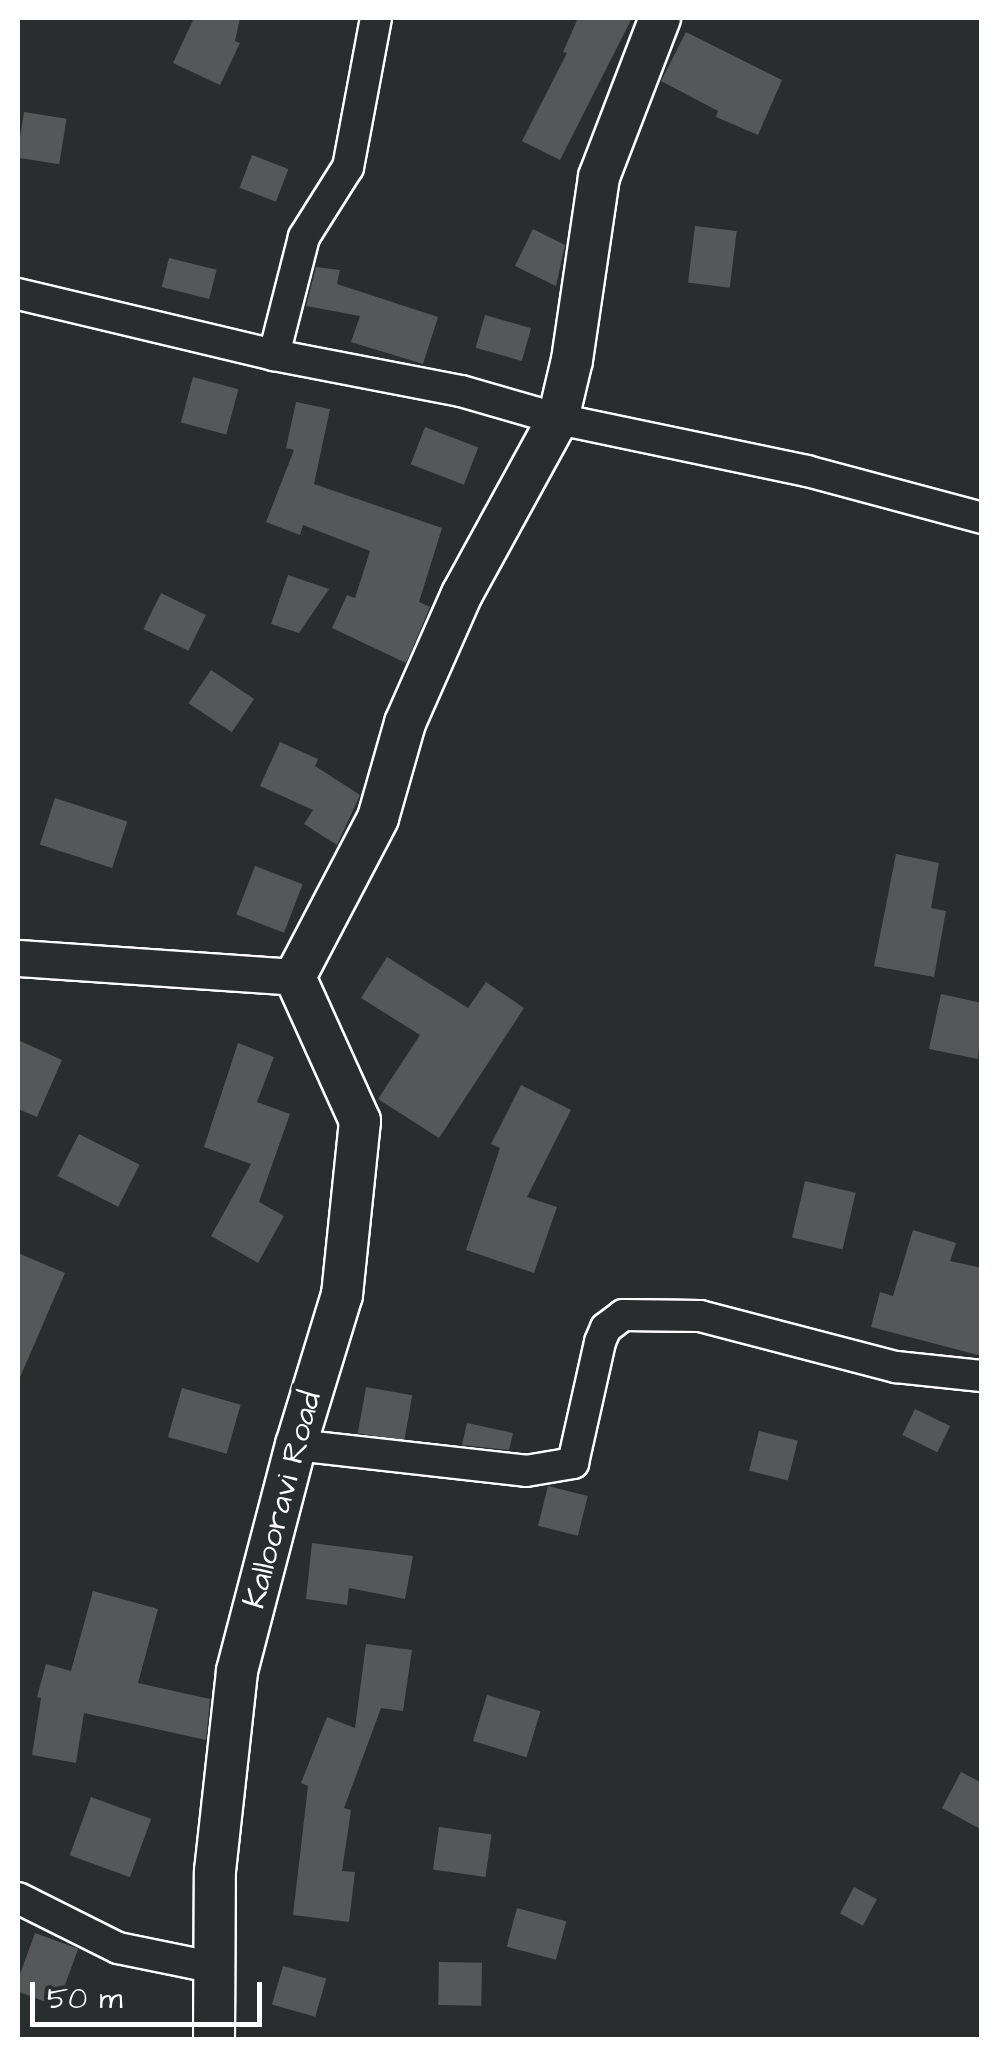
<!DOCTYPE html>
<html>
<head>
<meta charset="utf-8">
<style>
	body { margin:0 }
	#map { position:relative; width:999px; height:2057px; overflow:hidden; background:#2a2d2e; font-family:"Architects Daughter",sans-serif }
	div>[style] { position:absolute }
	.building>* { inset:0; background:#555758; transform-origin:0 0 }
	.roads { filter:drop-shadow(2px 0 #fff) drop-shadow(-2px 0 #fff) drop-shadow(0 2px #fff) drop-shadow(0 -2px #fff) }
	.minor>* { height:30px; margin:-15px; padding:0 15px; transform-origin:15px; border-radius:15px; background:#2a2d2e }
	.tertiary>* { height:35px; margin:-17.5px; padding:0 17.5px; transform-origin:17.5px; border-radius:17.5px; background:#2a2d2e }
	.secondary>* { height:40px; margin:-20px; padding:0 20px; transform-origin:20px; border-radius:20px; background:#2a2d2e }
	span { translate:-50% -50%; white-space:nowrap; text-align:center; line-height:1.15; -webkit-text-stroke:9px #2a2d2e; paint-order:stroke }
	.street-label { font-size:32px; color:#fff }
	.frame { position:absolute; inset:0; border:20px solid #fff; pointer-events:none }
	.scale { position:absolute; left:30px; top:1982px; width:232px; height:45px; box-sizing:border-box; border:5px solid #fff; border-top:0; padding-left:12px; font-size:30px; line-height:35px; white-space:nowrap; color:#fff; -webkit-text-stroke:8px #2a2d2e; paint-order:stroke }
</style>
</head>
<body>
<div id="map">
	<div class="building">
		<i style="clip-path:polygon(194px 18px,240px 18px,235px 41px,240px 43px,220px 85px,173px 63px)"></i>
		<i style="clip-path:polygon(578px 18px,632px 18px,560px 160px,522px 141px,567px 53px,563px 52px)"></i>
		<i style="clip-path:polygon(686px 32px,782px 80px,758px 135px,716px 117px,718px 111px,661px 81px)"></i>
		<i style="left:24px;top:112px;width:43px;height:46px;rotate:9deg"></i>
		<i style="left:252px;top:155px;width:39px;height:35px;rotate:21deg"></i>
		<i style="left:695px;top:226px;width:42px;height:57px;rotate:7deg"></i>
		<i style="clip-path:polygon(533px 229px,565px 245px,556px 286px,515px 266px)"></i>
		<i style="left:169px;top:258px;width:49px;height:30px;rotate:14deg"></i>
		<i style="clip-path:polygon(316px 267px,340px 270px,337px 284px,438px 317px,423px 364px,351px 342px,360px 316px,306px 306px)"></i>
		<i style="left:485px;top:315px;width:48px;height:34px;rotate:16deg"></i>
		<i style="left:193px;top:377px;width:47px;height:47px;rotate:15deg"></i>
		<i style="clip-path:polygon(296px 402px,330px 409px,314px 484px,442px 528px,419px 602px,430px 607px,406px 663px,332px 628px,347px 595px,355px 598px,370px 551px,303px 525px,300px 535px,266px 522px,294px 450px,286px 448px)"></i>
		<i style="left:425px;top:427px;width:57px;height:40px;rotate:21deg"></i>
		<i style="clip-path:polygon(288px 575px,329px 589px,299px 633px,271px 624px)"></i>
		<i style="left:161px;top:593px;width:50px;height:40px;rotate:26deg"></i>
		<i style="left:211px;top:670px;width:52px;height:40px;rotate:34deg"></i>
		<i style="clip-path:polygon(280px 742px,318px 759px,315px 766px,360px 795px,337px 845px,304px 824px,313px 810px,260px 786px)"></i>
		<i style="left:55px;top:798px;width:76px;height:49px;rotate:18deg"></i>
		<i style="clip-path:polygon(896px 854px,939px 863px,931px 908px,946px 911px,934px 977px,874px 966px)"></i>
		<i style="left:255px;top:866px;width:51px;height:52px;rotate:21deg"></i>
		<i style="clip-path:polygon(387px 957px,468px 1008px,486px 982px,524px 1008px,439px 1138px,378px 1099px,420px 1035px,361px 998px)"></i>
		<i style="clip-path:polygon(941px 994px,982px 1003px,978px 1059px,929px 1049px)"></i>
		<i style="clip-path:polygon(18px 1040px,62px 1060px,37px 1117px,18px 1109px)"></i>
		<i style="clip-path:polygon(238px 1043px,274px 1057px,257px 1102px,290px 1114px,259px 1202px,284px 1216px,258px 1263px,211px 1236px,251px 1164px,204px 1147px)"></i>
		<i style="clip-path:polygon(521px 1085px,571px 1110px,527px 1197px,557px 1207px,534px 1273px,466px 1250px,500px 1148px,491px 1144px)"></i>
		<i style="left:79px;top:1134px;width:68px;height:47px;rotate:27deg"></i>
		<i style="left:805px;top:1181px;width:52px;height:58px;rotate:13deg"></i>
		<i style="clip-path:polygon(913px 1230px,956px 1243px,950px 1261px,982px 1268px,982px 1356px,871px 1327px,880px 1292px,893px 1296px)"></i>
		<i style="clip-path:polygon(18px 1253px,65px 1273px,18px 1382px)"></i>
		<i style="left:366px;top:1387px;width:47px;height:47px;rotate:10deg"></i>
		<i style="left:182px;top:1388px;width:61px;height:51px;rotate:16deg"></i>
		<i style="left:915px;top:1409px;width:39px;height:29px;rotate:26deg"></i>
		<i style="clip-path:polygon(467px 1423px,513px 1433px,509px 1450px,462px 1445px)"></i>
		<i style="left:759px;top:1431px;width:40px;height:41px;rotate:14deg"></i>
		<i style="left:548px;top:1486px;width:41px;height:41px;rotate:14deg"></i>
		<i style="clip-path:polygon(312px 1543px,413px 1556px,405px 1599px,349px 1588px,347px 1605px,306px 1599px)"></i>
		<i style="clip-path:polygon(93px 1591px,158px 1609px,138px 1683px,210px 1699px,206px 1740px,84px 1713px,76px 1763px,32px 1755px,41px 1698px,37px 1697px,46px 1664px,71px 1671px)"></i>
		<i style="clip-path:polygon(366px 1644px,412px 1650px,403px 1711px,381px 1708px,344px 1808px,351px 1810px,342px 1871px,355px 1872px,349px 1922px,293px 1915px,308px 1786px,301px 1783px,327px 1717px,355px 1728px)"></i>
		<i style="left:487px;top:1695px;width:56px;height:48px;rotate:17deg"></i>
		<i style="clip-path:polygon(961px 1772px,982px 1783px,982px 1830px,942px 1808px)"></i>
		<i style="left:91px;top:1797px;width:64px;height:62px;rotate:20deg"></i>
		<i style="left:439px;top:1827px;width:53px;height:43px;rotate:8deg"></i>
		<i style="left:854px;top:1887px;width:26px;height:30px;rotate:28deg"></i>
		<i style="left:517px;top:1908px;width:51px;height:40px;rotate:15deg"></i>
		<i style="left:35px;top:1933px;width:46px;height:61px;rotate:20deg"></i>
		<i style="left:439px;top:1962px;width:43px;height:43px;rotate:1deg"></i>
		<i style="left:283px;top:1966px;width:45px;height:40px;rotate:16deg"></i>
	</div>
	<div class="roads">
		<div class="minor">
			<i style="left:376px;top:18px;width:152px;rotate:100.6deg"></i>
			<i style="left:348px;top:167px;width:83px;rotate:122.2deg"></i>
			<i style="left:304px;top:237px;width:122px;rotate:104.3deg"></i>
			<i style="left:274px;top:355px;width:190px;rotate:10.9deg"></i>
			<i style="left:461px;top:391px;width:101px;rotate:16.1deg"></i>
			<i style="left:558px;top:419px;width:254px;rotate:11.8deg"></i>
			<i style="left:807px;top:471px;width:181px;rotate:15deg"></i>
			<i style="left:18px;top:294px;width:263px;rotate:13.4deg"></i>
			<i style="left:296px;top:1445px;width:231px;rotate:6.4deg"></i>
			<i style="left:526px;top:1471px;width:48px;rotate:-9.7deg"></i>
			<i style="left:573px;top:1463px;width:124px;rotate:-77.4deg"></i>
			<i style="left:600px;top:1342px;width:15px;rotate:-67deg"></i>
			<i style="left:606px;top:1328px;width:21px;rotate:-37deg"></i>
			<i style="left:623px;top:1315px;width:77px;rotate:0.7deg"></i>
			<i style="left:700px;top:1316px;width:203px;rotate:14.6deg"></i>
			<i style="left:896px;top:1367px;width:86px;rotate:6deg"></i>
			<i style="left:18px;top:1898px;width:112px;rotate:26.6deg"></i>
			<i style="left:118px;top:1948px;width:100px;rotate:11.5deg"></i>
		</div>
		<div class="tertiary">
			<i style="left:18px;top:958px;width:278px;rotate:3.9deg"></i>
		</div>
		<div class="secondary">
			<i style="left:214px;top:2040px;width:169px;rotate:-89.7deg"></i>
			<i style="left:215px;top:1871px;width:201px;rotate:-83.7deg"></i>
			<i style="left:237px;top:1671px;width:234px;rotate:-75.4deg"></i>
			<i style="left:296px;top:1445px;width:157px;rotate:-73deg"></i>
			<i style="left:342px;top:1295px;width:175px;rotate:-84.1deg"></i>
			<i style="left:360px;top:1121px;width:158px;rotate:-114.3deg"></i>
			<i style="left:295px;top:977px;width:179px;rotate:-62.4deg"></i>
			<i style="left:378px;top:818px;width:99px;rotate:-74.1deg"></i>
			<i style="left:405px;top:723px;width:141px;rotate:-66.2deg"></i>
			<i style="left:462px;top:594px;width:200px;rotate:-61.3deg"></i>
			<i style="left:558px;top:419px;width:61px;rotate:-76.7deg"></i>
			<i style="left:572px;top:360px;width:185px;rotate:-81.6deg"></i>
			<i style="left:599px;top:177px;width:170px;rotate:-69deg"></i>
		</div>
	</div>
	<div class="street-label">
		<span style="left:283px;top:1500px;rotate:-75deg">Kallooravi Road</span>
	</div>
	<div class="frame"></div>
	<div class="scale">50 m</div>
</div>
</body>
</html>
